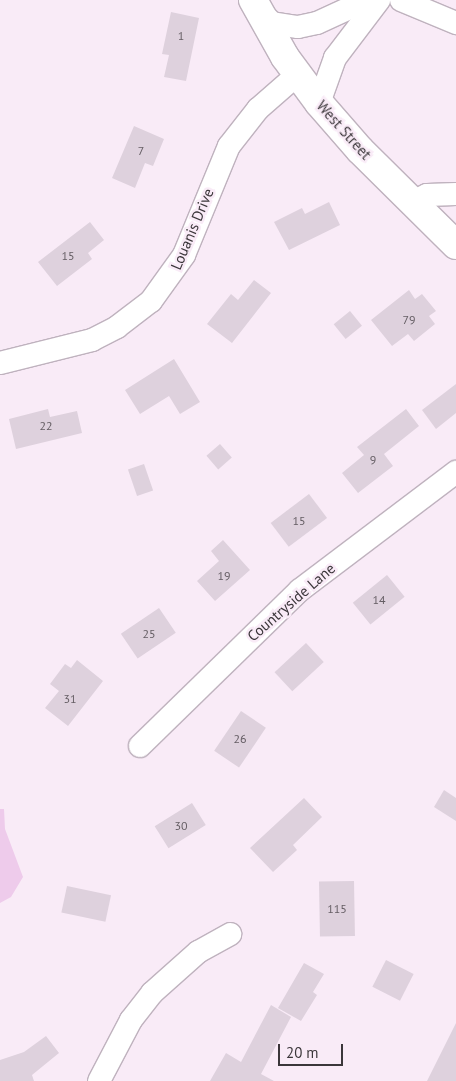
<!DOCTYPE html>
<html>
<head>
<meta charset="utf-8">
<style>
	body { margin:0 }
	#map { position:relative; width:456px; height:1081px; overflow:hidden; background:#f9ebf7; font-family:"PT Sans",sans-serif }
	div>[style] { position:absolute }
	.green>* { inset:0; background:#eecbeb }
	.building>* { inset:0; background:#ded1dd; transform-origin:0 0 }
	.roads { filter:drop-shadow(1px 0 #bfb2be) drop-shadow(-1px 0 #bfb2be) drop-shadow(0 1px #bfb2be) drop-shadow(0 -1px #bfb2be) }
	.minor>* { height:22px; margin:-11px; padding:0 11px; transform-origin:11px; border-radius:11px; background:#fff }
	.secondary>* { height:28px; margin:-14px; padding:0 14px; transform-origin:14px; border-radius:14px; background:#fff }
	span { translate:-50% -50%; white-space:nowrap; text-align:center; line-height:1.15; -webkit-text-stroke:5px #f9ebf7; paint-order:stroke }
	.number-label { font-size:12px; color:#645d63 }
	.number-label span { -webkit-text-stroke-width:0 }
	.street-label { font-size:15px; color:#3b363a }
	.scale { position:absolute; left:278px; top:1044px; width:65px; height:22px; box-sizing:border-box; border:2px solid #3b363a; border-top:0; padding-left:6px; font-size:15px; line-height:18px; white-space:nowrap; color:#3b363a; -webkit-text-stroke:4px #f9ebf7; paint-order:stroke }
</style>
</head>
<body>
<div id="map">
	<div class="green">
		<i style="clip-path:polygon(0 809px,4px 809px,5px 829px,23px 877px,11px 897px,0 903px)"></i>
	</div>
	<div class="building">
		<i style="clip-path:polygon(171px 12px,199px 18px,186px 81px,164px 77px,169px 55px,162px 54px)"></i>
		<i style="clip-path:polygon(134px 126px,164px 139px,153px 166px,145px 163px,135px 188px,112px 178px)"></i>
		<i style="clip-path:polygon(329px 202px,340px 225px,289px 250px,274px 222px,302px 208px,305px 214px)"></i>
		<i style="clip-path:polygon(90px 222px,104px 240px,88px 253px,92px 259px,57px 286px,38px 262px)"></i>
		<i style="clip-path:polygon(254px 280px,271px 293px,232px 343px,207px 324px,231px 294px,238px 300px)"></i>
		<i style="clip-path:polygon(409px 290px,415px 299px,422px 294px,436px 311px,429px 316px,435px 324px,414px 341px,408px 334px,392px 346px,371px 320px)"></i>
		<i style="left:350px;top:311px;width:19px;height:21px;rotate:51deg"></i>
		<i style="clip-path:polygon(174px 359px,200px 402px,180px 414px,169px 396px,140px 414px,125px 390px)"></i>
		<i style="clip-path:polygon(456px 384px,456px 413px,436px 429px,422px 410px)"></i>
		<i style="clip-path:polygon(48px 409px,50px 417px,77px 411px,82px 433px,16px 449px,9px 419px)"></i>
		<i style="clip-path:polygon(406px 409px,419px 426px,384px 454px,393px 466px,358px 493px,342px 473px,364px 455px,357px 447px)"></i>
		<i style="left:220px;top:444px;width:18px;height:18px;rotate:49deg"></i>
		<i style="left:144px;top:464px;width:28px;height:17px;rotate:71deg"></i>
		<i style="left:309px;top:494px;width:30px;height:48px;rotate:53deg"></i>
		<i style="clip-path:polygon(223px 540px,250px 570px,215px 601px,197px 581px,219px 561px,211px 551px)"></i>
		<i style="left:387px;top:575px;width:28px;height:44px;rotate:51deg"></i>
		<i style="left:159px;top:608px;width:30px;height:46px;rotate:56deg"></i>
		<i style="left:306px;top:643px;width:26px;height:43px;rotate:47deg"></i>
		<i style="clip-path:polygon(77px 660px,103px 681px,68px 726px,45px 708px,59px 691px,50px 684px,65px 664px,71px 668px)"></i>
		<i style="left:241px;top:711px;width:30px;height:48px;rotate:34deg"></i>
		<i style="clip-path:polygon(444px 790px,456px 798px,456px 821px,434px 807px)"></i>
		<i style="clip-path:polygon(304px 798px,322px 817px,293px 845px,297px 850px,273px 872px,250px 848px)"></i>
		<i style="left:192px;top:803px;width:26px;height:44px;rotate:58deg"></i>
		<i style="left:354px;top:881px;width:55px;height:35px;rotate:89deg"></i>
		<i style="left:67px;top:886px;width:45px;height:27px;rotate:12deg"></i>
		<i style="left:386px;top:960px;width:31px;height:30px;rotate:27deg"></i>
		<i style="clip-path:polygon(304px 963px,324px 974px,313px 992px,317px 995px,301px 1021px,278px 1008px)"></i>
		<i style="clip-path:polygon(271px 1005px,291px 1017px,261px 1074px,274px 1081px,210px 1081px,226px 1053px,241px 1062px)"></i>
		<i style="clip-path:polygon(456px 1023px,456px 1081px,427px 1081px)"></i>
		<i style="clip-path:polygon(46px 1036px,59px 1053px,32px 1075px,34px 1081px,0 1081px,0 1060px,24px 1052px)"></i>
	</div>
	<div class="roads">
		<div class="minor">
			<i style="left:401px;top:0;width:60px;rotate:22.7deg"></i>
			<i style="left:259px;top:10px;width:18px;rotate:45deg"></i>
			<i style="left:272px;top:23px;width:26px;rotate:9deg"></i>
			<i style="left:298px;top:27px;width:19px;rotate:-12deg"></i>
			<i style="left:317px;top:23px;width:55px;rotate:-24.7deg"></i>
			<i style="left:319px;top:103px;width:48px;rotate:-70.4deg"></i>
			<i style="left:335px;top:58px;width:73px;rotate:-52.8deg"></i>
			<i style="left:415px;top:201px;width:13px;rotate:-27deg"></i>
			<i style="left:427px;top:195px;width:29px;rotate:-2deg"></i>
			<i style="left:0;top:363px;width:95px;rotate:-14deg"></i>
			<i style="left:92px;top:340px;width:28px;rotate:-27deg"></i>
			<i style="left:117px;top:327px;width:43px;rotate:-37.4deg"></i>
			<i style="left:151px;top:301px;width:57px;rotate:-54.3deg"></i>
			<i style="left:184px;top:255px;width:118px;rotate:-67.6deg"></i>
			<i style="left:229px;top:146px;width:47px;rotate:-51.9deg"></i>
			<i style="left:258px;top:109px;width:52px;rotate:-41.1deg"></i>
			<i style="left:140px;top:746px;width:223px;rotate:-44.3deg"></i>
			<i style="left:300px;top:590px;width:196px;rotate:-37.1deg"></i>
			<i style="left:99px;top:1081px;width:69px;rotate:-62.3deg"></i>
			<i style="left:131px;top:1020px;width:34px;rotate:-52deg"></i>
			<i style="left:152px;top:993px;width:62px;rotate:-41.7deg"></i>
			<i style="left:198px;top:952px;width:37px;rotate:-29deg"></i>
		</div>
		<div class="secondary">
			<i style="left:253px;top:0;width:65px;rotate:60.7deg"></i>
			<i style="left:285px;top:57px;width:57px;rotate:53.5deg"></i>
			<i style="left:319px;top:103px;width:62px;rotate:48.9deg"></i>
			<i style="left:360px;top:150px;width:135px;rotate:44.7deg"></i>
		</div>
	</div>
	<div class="number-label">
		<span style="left:181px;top:36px">1</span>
		<span style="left:141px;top:151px">7</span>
		<span style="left:68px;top:256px">15</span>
		<span style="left:409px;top:320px">79</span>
		<span style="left:46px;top:426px">22</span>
		<span style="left:373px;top:460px">9</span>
		<span style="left:299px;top:521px">15</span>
		<span style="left:224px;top:576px">19</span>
		<span style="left:379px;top:600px">14</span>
		<span style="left:149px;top:634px">25</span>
		<span style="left:70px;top:699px">31</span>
		<span style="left:240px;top:739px">26</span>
		<span style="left:181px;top:826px">30</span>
		<span style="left:337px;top:909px">115</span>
	</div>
	<div class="street-label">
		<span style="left:344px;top:130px;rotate:48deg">West Street</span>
		<span style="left:192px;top:229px;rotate:-67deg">Louanis Drive</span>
		<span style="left:291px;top:602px;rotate:-41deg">Countryside Lane</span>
	</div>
	<div class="scale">20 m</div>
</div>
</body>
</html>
